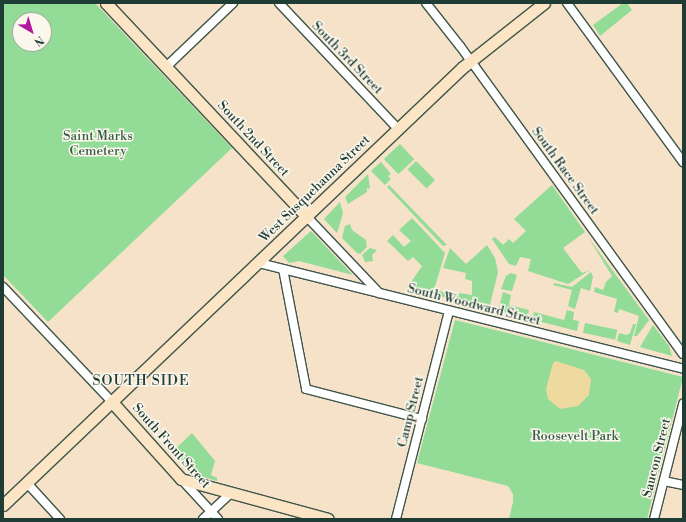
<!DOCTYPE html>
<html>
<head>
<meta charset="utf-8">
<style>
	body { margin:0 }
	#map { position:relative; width:686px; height:522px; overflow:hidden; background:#f6e2c9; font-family:"Libre Bodoni",serif }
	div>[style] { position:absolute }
	.green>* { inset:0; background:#92dc97; transform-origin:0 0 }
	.sand>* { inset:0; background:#eeda9e }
	.roads { filter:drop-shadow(1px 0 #3f564a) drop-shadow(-1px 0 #3f564a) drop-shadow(0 1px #3f564a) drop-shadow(0 -1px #3f564a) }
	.street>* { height:8px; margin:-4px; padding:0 4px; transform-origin:4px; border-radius:4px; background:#fff }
	.secondary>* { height:11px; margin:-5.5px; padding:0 5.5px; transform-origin:5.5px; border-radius:5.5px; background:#fce5c4 }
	span { translate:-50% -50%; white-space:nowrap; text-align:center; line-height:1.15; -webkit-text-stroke:3px #fbf7ec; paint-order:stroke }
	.street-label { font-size:13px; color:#1f3d34 }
	.park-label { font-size:13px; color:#365d48 }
	.neighbourhood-label { font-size:14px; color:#1f3d34; letter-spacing:1px }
	.frame { position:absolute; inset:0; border:4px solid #1f3d34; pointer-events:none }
	.north { position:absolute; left:12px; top:12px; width:40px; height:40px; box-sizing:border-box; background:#fbf7ec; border:1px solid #a3ada2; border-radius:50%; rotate:142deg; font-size:11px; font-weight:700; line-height:16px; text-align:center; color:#1f3d34 }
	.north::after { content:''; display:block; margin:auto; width:14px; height:18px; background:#b5179e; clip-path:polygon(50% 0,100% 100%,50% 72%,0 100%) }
</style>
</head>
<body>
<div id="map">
	<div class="green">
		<i style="clip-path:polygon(evenodd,3px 3px,95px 3px,232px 148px,48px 322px,3px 275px,3px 3px,20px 20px,44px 20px,44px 44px,20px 44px,20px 20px)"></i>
		<i style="clip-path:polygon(623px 3px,627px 3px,632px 10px,600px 36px,593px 25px)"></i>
		<i style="left:400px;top:144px;width:21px;height:22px;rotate:47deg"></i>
		<i style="left:416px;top:161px;width:27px;height:12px;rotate:45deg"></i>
		<i style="clip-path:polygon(381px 162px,391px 174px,388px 176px,391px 179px,385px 185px,371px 171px)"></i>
		<i style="clip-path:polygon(368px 174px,370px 189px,367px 188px,367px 192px,348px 204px,345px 197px)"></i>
		<i style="clip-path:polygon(389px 185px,445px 243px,447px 245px,443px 246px,387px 187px)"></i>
		<i style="clip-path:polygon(552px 185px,585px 232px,563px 248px,582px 273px,590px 270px,568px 284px,528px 271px,531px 259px,520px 257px,516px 266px,509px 264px,492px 239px,495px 237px,503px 245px,509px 239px,513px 243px,526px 231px,514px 219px)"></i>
		<i style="clip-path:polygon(340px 202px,343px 213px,337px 233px,324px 219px)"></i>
		<i style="clip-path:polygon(412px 218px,445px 253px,434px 290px,453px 294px,452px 299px,407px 288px,422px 266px,413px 257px,408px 261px,387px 241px,393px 235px,404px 247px,411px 241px,399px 230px)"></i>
		<i style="clip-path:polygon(350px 224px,352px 230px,366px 240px,367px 247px,360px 254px,357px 253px,342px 238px,345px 226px)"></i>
		<i style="clip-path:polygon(311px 231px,350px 272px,353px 275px,299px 261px,289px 263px,283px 256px)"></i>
		<i style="clip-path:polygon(588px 237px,649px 320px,637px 336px,634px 336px,639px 316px,619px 309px,618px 313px,614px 312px,617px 299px,594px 292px,595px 287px,603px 290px,606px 282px,612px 276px)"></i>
		<i style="clip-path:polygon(487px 245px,495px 258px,498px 272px,489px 309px,455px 300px,459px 293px,472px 295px,472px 281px,465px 279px,466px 273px,443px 268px,450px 248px,466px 264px)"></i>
		<i style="clip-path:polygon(370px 248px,377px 250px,372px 255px,373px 261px,365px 262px,362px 255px)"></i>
		<i style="clip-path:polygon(591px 272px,593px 277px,590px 291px,581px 288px,575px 309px,568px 306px,572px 290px,553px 285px,554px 283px,572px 287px)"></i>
		<i style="clip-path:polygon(511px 273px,517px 275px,512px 291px,501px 289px,506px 276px)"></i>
		<i style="clip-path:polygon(503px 292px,511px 295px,509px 305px,529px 310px,528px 315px,533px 316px,534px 312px,564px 320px,567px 310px,574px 312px,573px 320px,579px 321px,577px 331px,498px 311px)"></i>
		<i style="clip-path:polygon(455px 320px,683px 377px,647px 519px,509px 519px,513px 502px,513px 494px,508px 486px,417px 463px)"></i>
		<i style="left:585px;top:323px;width:33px;height:10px;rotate:12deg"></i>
		<i style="clip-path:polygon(633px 324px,636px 324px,630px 345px,617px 341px,619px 333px,627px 335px,630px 333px)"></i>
		<i style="clip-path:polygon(653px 325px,669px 346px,672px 356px,640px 347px)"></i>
		<i style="clip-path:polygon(192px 433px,215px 461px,211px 475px,217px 478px,217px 481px,193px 474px,172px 452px)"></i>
	</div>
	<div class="sand">
		<i style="clip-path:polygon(556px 361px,584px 370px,591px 379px,589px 395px,578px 406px,560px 409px,548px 399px,546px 389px,553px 363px)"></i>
	</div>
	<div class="roads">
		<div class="street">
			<i style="left:279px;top:3px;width:173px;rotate:46.6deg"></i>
			<i style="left:426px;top:3px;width:55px;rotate:51.7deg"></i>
			<i style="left:460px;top:46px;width:380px;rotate:54.1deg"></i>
			<i style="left:567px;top:3px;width:197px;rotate:53.9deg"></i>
			<i style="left:166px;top:67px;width:93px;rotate:-43.7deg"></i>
			<i style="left:307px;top:217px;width:105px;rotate:46.5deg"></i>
			<i style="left:259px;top:263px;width:437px;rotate:14deg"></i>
			<i style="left:283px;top:269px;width:122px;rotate:79.1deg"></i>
			<i style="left:306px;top:389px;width:120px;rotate:14.5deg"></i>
			<i style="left:3px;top:287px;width:158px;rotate:46.5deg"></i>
			<i style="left:182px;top:480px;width:53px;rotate:47.3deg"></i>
			<i style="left:664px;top:481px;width:19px;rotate:12deg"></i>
			<i style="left:27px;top:483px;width:49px;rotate:47.5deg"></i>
			<i style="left:203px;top:519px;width:38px;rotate:-43deg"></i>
			<i style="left:396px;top:519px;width:215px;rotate:-75.7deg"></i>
			<i style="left:654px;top:519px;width:119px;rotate:-75.8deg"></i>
		</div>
		<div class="secondary">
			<i style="left:106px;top:3px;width:294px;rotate:46.8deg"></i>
			<i style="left:112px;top:402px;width:103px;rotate:48.1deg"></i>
			<i style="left:181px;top:479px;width:152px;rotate:15.2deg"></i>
			<i style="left:3px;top:505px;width:635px;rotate:-43.6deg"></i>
			<i style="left:463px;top:67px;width:103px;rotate:-38.3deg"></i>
		</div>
	</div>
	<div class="street-label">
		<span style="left:347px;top:58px;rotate:46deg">South 3rd Street</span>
		<span style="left:253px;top:139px;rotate:47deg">South 2nd Street</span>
		<span style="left:565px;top:171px;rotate:54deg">South Race Street</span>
		<span style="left:315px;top:189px;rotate:-44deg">West Susquehanna Street</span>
		<span style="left:474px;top:305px;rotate:14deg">South Woodward Street</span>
		<span style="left:411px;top:412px;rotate:-76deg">Camp Street</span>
		<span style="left:171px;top:446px;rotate:48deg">South Front Street</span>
		<span style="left:657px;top:458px;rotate:-76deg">Saucon Street</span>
	</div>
	<div class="park-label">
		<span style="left:98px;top:144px">Saint Marks<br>Cemetery</span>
		<span style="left:575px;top:436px">Roosevelt Park</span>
	</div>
	<div class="neighbourhood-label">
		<span style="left:141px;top:381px">SOUTH SIDE</span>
	</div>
	<div class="frame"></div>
	<div class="north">N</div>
</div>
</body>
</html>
